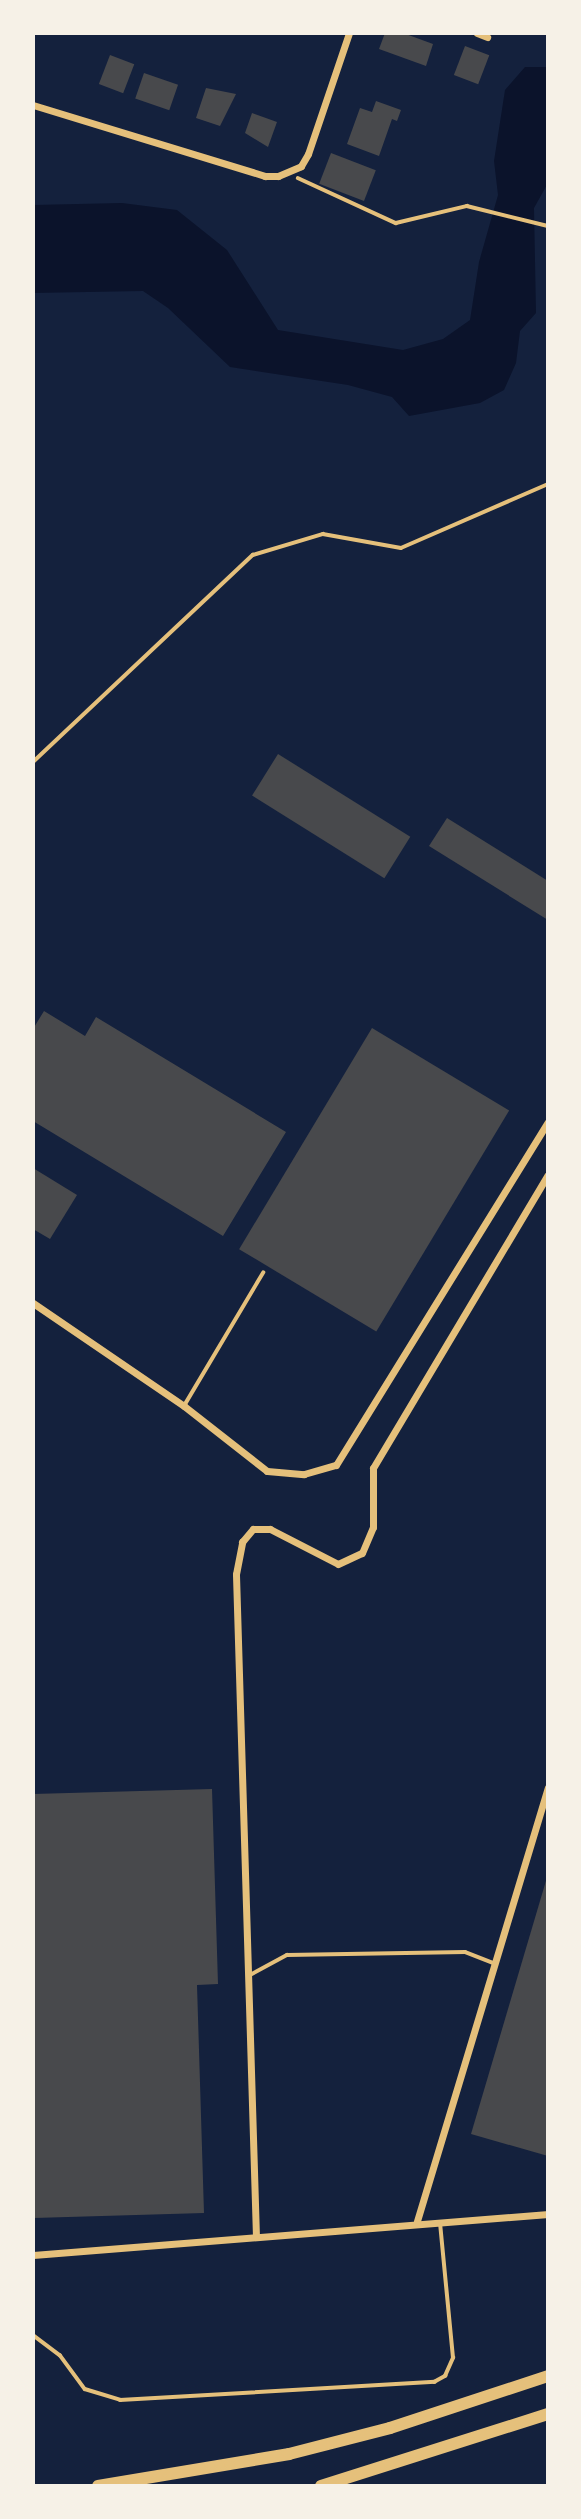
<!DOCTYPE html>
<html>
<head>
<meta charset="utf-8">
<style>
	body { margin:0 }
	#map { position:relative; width:581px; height:2519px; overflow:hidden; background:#14213d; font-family:"Noto Sans",sans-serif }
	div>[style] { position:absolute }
	.water>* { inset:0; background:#0b132b }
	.building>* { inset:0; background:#48494c; transform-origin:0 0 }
	.path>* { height:3.5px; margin:-1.75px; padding:0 1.75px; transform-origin:1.75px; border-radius:1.75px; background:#e5c07b }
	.service>* { height:3.5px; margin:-1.75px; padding:0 1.75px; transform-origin:1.75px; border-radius:1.75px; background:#e5c07b }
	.minor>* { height:7px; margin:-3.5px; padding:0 3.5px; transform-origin:3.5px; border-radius:3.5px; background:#e5c07b }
	.trunk>* { height:12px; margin:-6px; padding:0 6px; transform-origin:6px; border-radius:6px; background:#e5c07b }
	span { translate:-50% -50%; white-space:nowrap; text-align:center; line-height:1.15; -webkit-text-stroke:5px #f6f1e7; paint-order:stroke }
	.frame { position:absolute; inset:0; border:35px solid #f6f1e7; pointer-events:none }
</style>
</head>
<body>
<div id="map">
	<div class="water">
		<i style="clip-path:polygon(525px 67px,548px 67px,548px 183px,534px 208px,536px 313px,520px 331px,516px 363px,504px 390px,480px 403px,409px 416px,392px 397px,348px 385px,230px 367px,168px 308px,143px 291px,33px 293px,33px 205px,122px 203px,177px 210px,227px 250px,278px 330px,403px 350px,443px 339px,470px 320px,479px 262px,498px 195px,494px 161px,505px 90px)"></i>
	</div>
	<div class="building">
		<i style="clip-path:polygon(385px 33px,403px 33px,433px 44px,426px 66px,379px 49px)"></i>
		<i style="left:465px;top:46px;width:26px;height:31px;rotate:21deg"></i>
		<i style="left:110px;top:55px;width:26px;height:31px;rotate:21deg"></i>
		<i style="left:144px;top:73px;width:36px;height:27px;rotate:19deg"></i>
		<i style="clip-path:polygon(206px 88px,236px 94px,220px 126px,196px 118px)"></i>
		<i style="clip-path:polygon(376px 101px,401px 110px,397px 121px,392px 119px,379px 156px,347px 144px,360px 108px,372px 112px)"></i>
		<i style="clip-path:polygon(252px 113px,277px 122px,268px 147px,245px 133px)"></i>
		<i style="left:331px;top:153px;width:48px;height:33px;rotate:21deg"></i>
		<i style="left:278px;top:754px;width:156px;height:49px;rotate:32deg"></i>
		<i style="clip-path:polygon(447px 818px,548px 881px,548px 920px,429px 846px)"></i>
		<i style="clip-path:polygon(44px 1011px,85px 1036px,96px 1017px,286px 1132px,223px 1236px,33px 1121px,33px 1029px)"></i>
		<i style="left:372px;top:1028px;width:160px;height:258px;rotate:31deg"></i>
		<i style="clip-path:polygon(33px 1168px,77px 1195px,50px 1239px,33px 1229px)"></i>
		<i style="clip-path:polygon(212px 1789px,218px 1984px,197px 1985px,204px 2213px,34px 2218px,33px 1794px)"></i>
		<i style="clip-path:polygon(548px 1874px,548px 2156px,471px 2134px)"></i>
	</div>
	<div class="path">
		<i style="left:298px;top:178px;width:108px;rotate:24.7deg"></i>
		<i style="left:396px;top:223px;width:73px;rotate:-13.5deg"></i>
		<i style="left:467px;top:206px;width:83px;rotate:13.9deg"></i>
		<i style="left:33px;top:762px;width:302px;rotate:-43.3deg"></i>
		<i style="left:253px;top:555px;width:73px;rotate:-16.7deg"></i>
		<i style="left:323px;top:534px;width:79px;rotate:10.2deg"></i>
		<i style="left:401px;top:548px;width:160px;rotate:-23.5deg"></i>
	</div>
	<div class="service">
		<i style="left:184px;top:1406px;width:155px;rotate:-59.3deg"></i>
		<i style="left:250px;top:1975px;width:42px;rotate:-28.4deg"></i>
		<i style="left:287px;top:1955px;width:178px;rotate:-1deg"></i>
		<i style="left:465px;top:1952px;width:31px;rotate:21deg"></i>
		<i style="left:33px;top:2335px;width:34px;rotate:37deg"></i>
		<i style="left:60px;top:2355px;width:42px;rotate:53.7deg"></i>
		<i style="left:85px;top:2389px;width:37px;rotate:17deg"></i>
		<i style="left:120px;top:2400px;width:315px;rotate:-3.3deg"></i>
		<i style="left:434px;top:2382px;width:13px;rotate:-29deg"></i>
		<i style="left:445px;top:2376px;width:20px;rotate:-66deg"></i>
		<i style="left:453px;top:2358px;width:136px;rotate:-95.5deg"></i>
	</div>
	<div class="minor">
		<i style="left:477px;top:33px;width:11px;rotate:22deg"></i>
		<i style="left:33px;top:105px;width:243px;rotate:17deg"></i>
		<i style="left:265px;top:176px;width:13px"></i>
		<i style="left:278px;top:176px;width:25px;rotate:-23deg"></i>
		<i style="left:301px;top:166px;width:14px;rotate:-60deg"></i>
		<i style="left:308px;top:154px;width:128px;rotate:-71.3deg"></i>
		<i style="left:33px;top:1303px;width:183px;rotate:34.3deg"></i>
		<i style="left:184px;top:1406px;width:105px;rotate:38.1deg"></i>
		<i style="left:267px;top:1471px;width:37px;rotate:5deg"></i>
		<i style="left:304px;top:1474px;width:33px;rotate:-16deg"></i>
		<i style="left:336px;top:1465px;width:403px;rotate:-58.3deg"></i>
		<i style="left:417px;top:2221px;width:453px;rotate:-73.2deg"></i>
		<i style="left:256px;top:2237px;width:663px;rotate:-91.73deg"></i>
		<i style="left:236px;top:1574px;width:33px;rotate:-79deg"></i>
		<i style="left:242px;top:1542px;width:17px;rotate:-50deg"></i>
		<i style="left:253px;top:1529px;width:17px"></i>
		<i style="left:270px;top:1529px;width:76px;rotate:27.2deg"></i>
		<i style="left:338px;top:1564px;width:26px;rotate:-25deg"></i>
		<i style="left:362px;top:1553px;width:28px;rotate:-67deg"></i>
		<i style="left:373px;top:1527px;width:59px;rotate:-90deg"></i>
		<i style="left:373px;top:1468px;width:341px;rotate:-59.2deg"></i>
		<i style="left:33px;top:2255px;width:517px;rotate:-4.55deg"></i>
	</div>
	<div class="trunk">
		<i style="left:98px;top:2486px;width:194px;rotate:-9.5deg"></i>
		<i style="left:289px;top:2454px;width:104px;rotate:-14.4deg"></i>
		<i style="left:390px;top:2428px;width:166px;rotate:-18.2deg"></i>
		<i style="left:321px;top:2486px;width:238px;rotate:-17.6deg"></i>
	</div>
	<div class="frame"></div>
</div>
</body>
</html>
